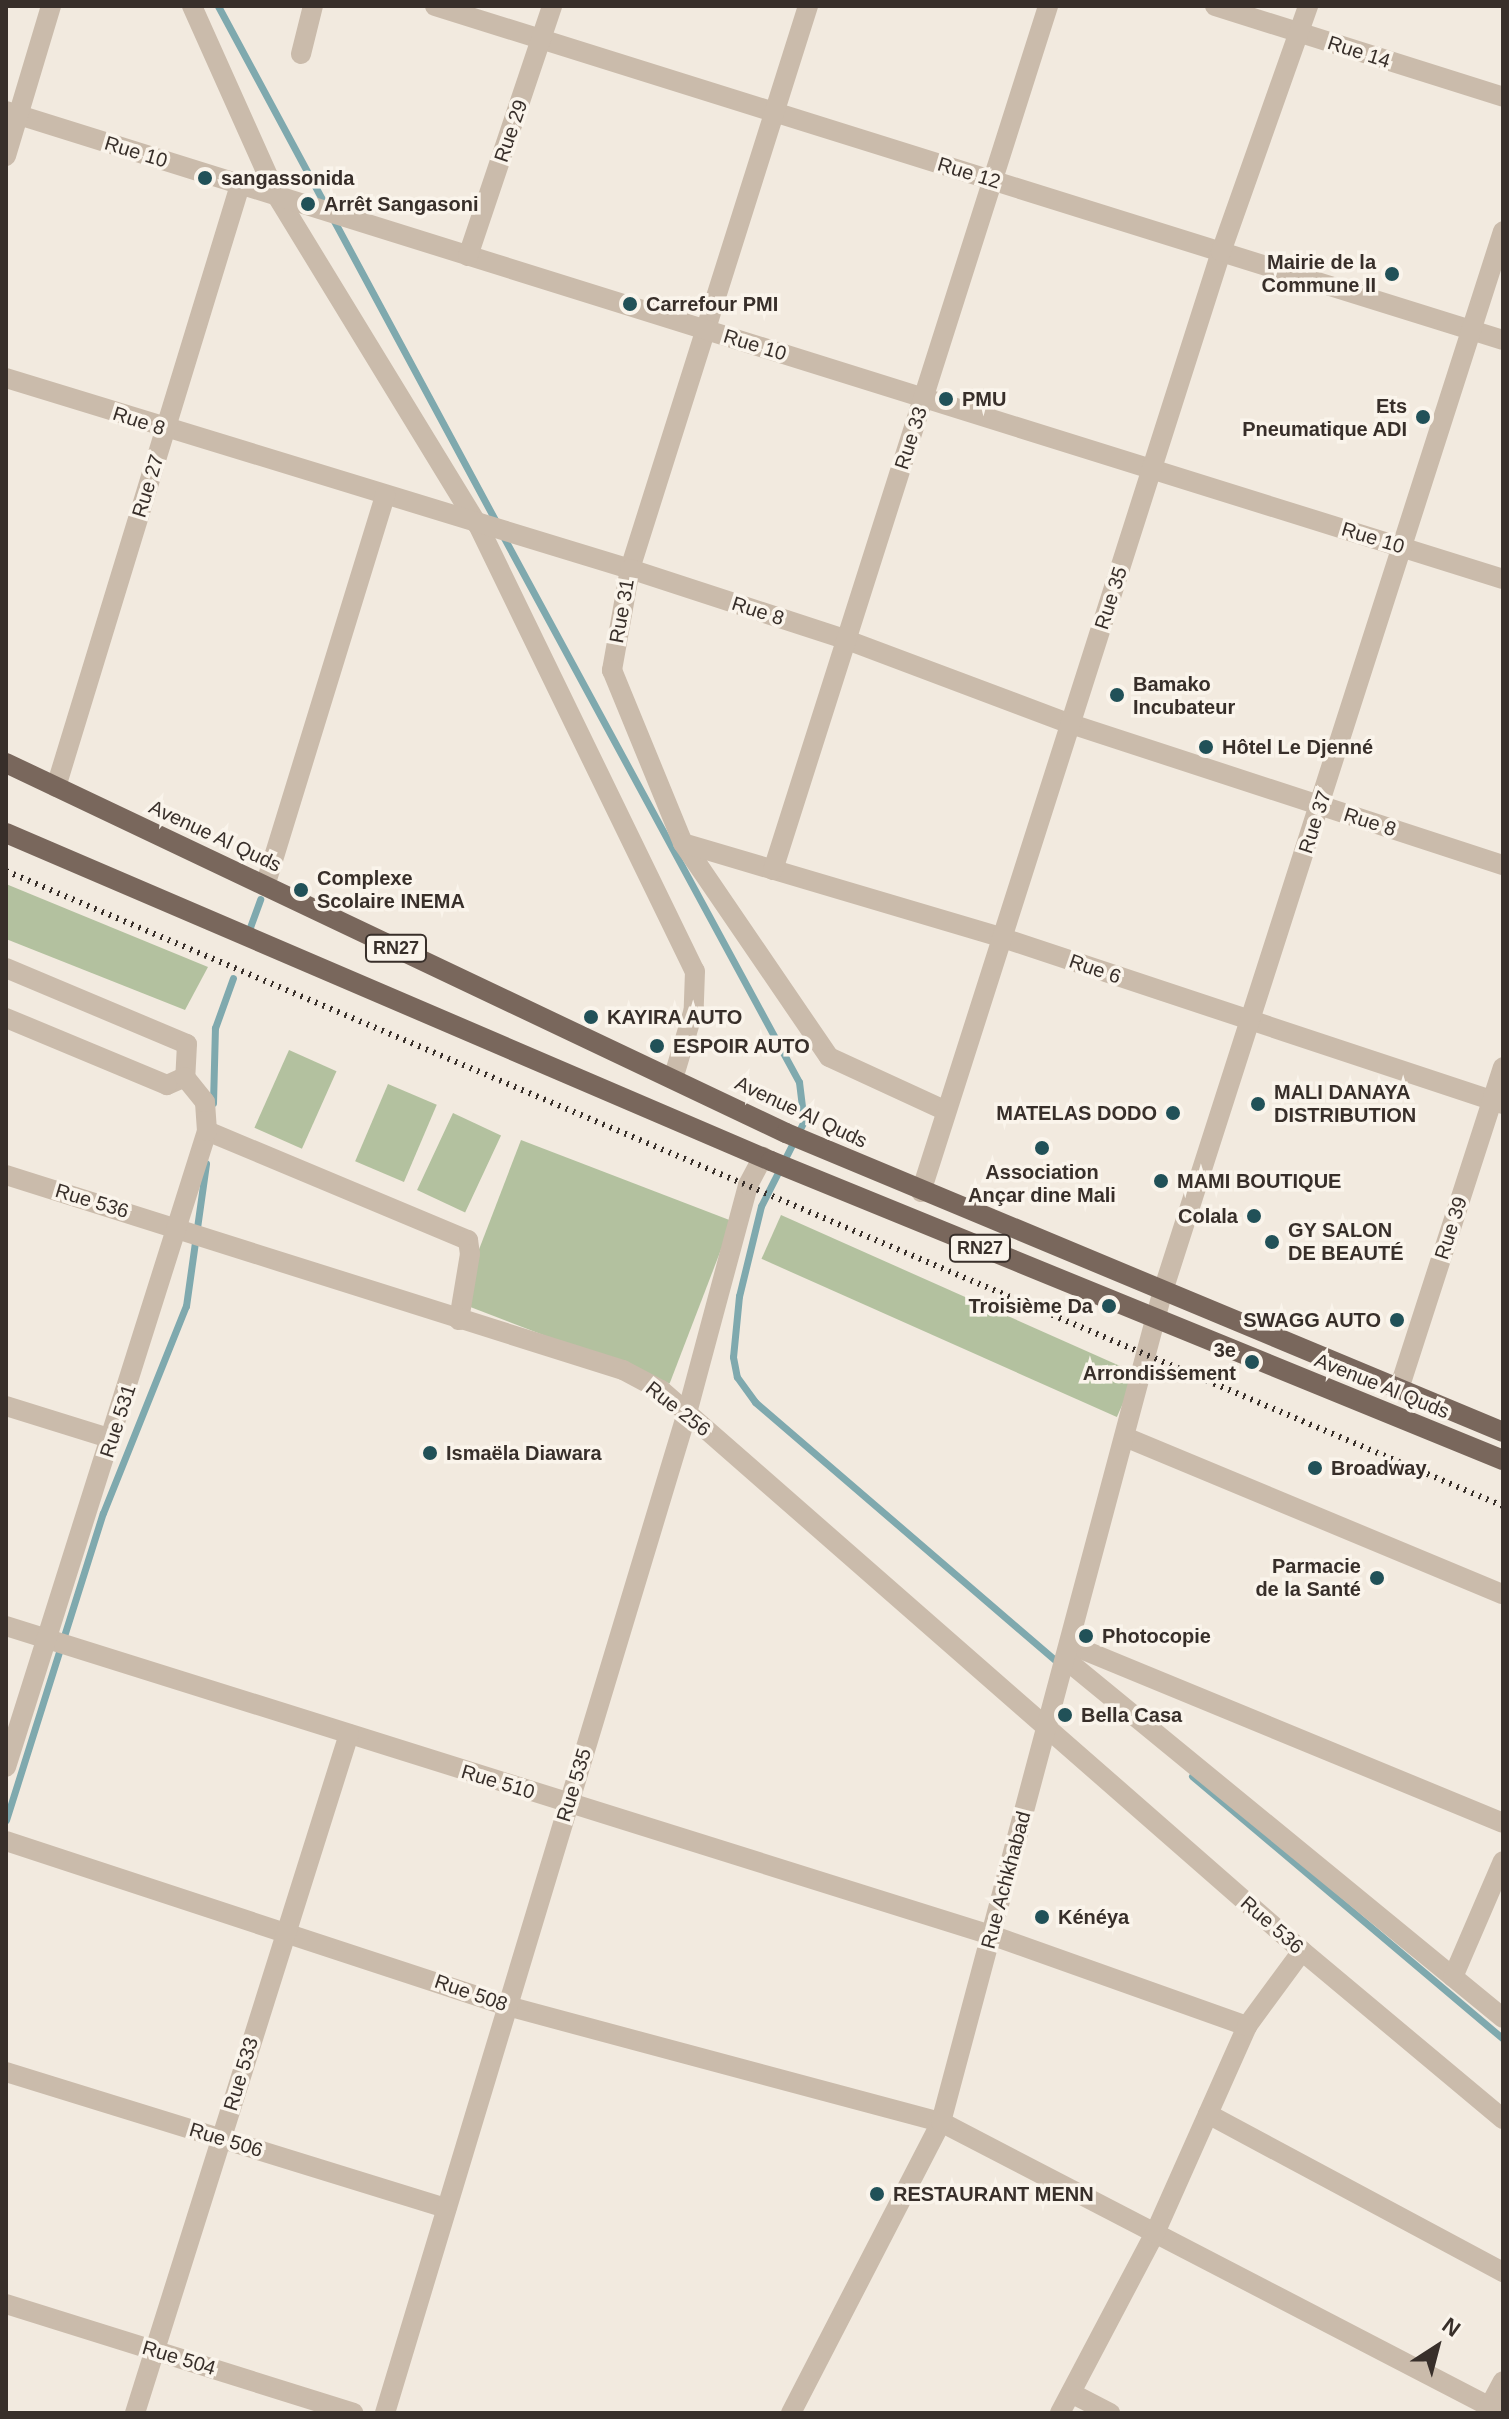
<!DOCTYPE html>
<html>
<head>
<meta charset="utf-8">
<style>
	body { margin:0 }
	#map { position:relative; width:1509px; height:2419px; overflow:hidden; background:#f2eadf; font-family:Arial,sans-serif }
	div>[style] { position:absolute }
	.green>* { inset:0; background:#b3c19f; transform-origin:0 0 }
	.stream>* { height:7px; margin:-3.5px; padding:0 3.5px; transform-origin:3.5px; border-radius:3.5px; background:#7fa9ae }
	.minor>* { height:20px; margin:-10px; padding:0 10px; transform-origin:10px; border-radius:10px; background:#cabbab }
	.major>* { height:20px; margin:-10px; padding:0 10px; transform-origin:10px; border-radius:10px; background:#79675c }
	.rail>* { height:6px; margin-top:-3px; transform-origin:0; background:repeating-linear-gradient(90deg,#382f2a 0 2px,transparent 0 8px) }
	.dots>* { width:22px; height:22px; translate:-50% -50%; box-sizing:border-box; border:4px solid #faf4eb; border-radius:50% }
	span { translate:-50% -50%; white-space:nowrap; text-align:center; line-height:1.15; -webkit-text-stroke:7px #faf4eb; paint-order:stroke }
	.shield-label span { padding:2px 6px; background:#faf4eb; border:2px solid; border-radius:6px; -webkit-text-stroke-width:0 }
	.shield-label { font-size:18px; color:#382f2a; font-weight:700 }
	.street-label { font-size:20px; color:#382f2a }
	.poi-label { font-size:20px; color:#382f2a; font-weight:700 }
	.left { translate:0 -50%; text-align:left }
	.right { translate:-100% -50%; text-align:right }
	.frame { position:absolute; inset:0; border:8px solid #382f2a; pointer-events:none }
	.north { position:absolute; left:1397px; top:2307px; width:80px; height:80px; -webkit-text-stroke:6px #faf4eb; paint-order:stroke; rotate:36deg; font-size:22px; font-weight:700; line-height:32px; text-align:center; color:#382f2a }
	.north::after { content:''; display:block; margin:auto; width:28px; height:36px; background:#382f2a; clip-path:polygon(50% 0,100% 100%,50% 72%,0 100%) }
</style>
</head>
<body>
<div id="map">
	<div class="green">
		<i style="clip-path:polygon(6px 884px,208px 967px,185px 1010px,6px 939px)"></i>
		<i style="left:289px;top:1050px;width:52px;height:85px;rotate:24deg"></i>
		<i style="left:388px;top:1084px;width:53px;height:84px;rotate:23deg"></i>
		<i style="left:453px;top:1113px;width:53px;height:85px;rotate:25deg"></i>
		<i style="left:521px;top:1140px;width:226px;height:174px;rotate:21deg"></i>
		<i style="left:781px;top:1215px;width:389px;height:48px;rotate:24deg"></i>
	</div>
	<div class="stream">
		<i style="left:218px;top:6px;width:226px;rotate:61.7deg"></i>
		<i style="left:333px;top:219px;width:348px;rotate:61.7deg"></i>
		<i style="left:503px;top:536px;width:621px;rotate:61.54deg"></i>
		<i style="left:799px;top:1082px;width:39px;rotate:83deg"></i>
		<i style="left:804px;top:1121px;width:95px;rotate:116.8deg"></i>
		<i style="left:761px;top:1206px;width:93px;rotate:103.7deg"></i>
		<i style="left:739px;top:1296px;width:61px;rotate:95.6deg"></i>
		<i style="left:733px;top:1357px;width:20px;rotate:79deg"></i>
		<i style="left:737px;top:1377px;width:31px;rotate:54deg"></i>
		<i style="left:755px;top:1402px;width:402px;rotate:40.7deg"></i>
		<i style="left:249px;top:930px;width:33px;rotate:-70deg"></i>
		<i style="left:213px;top:1103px;width:75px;rotate:-88.5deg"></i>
		<i style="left:215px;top:1028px;width:53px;rotate:-70.2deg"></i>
		<i style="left:1192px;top:1776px;width:407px;rotate:40.2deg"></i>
		<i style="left:6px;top:1820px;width:322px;rotate:-72.5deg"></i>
		<i style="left:103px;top:1513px;width:223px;rotate:-68.2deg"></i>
		<i style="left:186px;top:1306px;width:144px;rotate:-82deg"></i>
	</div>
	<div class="minor">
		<i style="left:192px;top:6px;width:208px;rotate:65.9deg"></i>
		<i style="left:277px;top:196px;width:386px;rotate:58.6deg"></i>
		<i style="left:478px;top:525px;width:496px;rotate:64.1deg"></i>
		<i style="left:695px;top:971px;width:38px;rotate:92deg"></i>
		<i style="left:694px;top:1009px;width:73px;rotate:106.7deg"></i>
		<i style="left:435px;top:6px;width:1119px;rotate:17.37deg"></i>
		<i style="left:808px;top:6px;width:590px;rotate:107.55deg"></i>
		<i style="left:630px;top:569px;width:103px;rotate:100.1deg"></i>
		<i style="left:612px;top:670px;width:187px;rotate:67.7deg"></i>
		<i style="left:683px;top:843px;width:259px;rotate:55.7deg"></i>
		<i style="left:829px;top:1057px;width:127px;rotate:24.7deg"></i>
		<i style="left:1215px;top:6px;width:302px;rotate:17.5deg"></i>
		<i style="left:301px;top:54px;width:49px;rotate:-76deg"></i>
		<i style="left:6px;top:111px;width:1568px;rotate:17.36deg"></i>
		<i style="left:6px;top:156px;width:157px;rotate:-73.3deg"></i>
		<i style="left:468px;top:256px;width:264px;rotate:-71.4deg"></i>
		<i style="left:6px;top:378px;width:653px;rotate:17.02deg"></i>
		<i style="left:630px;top:569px;width:228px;rotate:18.1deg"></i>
		<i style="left:847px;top:640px;width:239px;rotate:20.6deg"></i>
		<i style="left:1071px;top:724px;width:454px;rotate:18.1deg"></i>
		<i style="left:56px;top:787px;width:629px;rotate:-73deg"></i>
		<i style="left:683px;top:843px;width:334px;rotate:16.5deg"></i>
		<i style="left:1003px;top:938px;width:527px;rotate:18.37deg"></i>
		<i style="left:773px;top:870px;width:907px;rotate:-72.34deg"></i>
		<i style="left:265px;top:886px;width:409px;rotate:-72.9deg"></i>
		<i style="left:6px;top:968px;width:196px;rotate:22.8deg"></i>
		<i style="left:187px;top:1044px;width:33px;rotate:93deg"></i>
		<i style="left:185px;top:1077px;width:20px;rotate:156deg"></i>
		<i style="left:167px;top:1085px;width:174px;rotate:-157.4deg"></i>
		<i style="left:207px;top:1131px;width:283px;rotate:22.7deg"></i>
		<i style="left:468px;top:1240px;width:14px;rotate:82deg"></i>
		<i style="left:470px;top:1254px;width:67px;rotate:99.5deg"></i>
		<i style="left:6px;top:1175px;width:647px;rotate:17.54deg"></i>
		<i style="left:623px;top:1370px;width:43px;rotate:27.8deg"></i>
		<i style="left:661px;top:1390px;width:852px;rotate:41.19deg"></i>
		<i style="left:1302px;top:1951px;width:262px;rotate:39.9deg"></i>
		<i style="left:921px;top:1192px;width:987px;rotate:-72.3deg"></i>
		<i style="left:1221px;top:252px;width:261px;rotate:-70.5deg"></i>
		<i style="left:1399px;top:1389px;width:338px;rotate:-72.1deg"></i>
		<i style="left:6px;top:1406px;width:111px;rotate:17.3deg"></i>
		<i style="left:1125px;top:1437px;width:409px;rotate:22.6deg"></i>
		<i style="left:6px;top:1626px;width:1032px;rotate:17.42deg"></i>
		<i style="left:991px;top:1935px;width:272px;rotate:19.6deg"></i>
		<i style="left:1069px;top:1644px;width:469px;rotate:22.4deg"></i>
		<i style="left:1065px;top:1659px;width:566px;rotate:39.34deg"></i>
		<i style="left:6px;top:1767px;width:667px;rotate:-72.46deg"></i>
		<i style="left:207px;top:1131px;width:29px;rotate:-94deg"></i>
		<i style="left:205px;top:1102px;width:32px;rotate:-129deg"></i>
		<i style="left:6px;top:1841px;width:527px;rotate:18.23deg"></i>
		<i style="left:507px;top:2006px;width:449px;rotate:15deg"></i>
		<i style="left:941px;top:2122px;width:632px;rotate:27.42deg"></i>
		<i style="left:1453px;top:1977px;width:126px;rotate:-66.7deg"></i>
		<i style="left:6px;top:2072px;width:461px;rotate:17.2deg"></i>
		<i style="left:1208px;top:2114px;width:335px;rotate:28.2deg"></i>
		<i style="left:6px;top:2304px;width:364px;rotate:17.4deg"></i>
		<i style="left:1071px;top:2393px;width:44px;rotate:27.1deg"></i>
		<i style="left:135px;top:2413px;width:712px;rotate:-72.51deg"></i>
		<i style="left:385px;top:2413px;width:1045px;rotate:-73.2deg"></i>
		<i style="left:687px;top:1413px;width:236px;rotate:-75deg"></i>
		<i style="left:748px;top:1185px;width:32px;rotate:-62deg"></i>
		<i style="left:791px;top:2413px;width:327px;rotate:-62.7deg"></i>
		<i style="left:941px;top:2122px;width:857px;rotate:-75.06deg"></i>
		<i style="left:1162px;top:1294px;width:1116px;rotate:-72.21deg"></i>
		<i style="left:1060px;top:2413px;width:204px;rotate:-62.2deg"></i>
		<i style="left:1155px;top:2233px;width:227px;rotate:-66deg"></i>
		<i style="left:1247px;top:2026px;width:93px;rotate:-53.7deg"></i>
		<i style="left:1486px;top:2413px;width:36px;rotate:-62deg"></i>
	</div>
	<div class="major">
		<i style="left:6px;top:763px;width:863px;rotate:25.38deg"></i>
		<i style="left:786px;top:1133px;width:777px;rotate:22.64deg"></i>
		<i style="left:6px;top:833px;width:832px;rotate:23.21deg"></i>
		<i style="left:771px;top:1161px;width:791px;rotate:22.22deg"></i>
	</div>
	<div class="rail">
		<i style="left:6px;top:871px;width:1626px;rotate:22.99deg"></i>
	</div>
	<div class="dots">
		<i style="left:205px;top:178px;background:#215158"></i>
		<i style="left:308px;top:204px;background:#215158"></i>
		<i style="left:1392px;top:274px;background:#215158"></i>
		<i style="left:630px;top:304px;background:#215158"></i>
		<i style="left:946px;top:399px;background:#215158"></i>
		<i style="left:1423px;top:417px;background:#215158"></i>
		<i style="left:1117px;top:695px;background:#215158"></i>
		<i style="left:1206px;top:747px;background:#215158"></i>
		<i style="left:301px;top:890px;background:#215158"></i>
		<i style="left:591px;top:1017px;background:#215158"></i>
		<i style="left:657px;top:1046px;background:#215158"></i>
		<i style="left:1258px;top:1104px;background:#215158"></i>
		<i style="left:1173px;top:1113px;background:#215158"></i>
		<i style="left:1042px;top:1148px;background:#215158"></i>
		<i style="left:1161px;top:1181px;background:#215158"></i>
		<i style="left:1254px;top:1216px;background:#215158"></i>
		<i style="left:1272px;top:1242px;background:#215158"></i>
		<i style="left:1109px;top:1306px;background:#215158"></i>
		<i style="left:1397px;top:1320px;background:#215158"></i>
		<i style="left:1252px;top:1362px;background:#215158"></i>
		<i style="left:430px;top:1453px;background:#215158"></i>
		<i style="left:1315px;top:1468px;background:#215158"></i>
		<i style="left:1377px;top:1578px;background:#215158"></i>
		<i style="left:1086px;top:1636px;background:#215158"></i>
		<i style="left:1065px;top:1715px;background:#215158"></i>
		<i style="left:1042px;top:1917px;background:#215158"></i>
		<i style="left:877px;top:2194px;background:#215158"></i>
	</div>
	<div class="shield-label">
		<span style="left:396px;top:948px">RN27</span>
		<span style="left:980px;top:1248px">RN27</span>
	</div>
	<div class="street-label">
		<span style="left:1359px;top:52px;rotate:18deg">Rue 14</span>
		<span style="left:511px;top:131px;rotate:-71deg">Rue 29</span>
		<span style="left:136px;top:152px;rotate:17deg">Rue 10</span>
		<span style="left:969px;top:173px;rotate:17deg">Rue 12</span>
		<span style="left:755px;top:345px;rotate:17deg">Rue 10</span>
		<span style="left:139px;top:421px;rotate:18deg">Rue 8</span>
		<span style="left:911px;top:438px;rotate:-72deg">Rue 33</span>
		<span style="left:148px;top:486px;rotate:-73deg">Rue 27</span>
		<span style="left:1373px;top:538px;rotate:17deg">Rue 10</span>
		<span style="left:1111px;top:598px;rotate:-72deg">Rue 35</span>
		<span style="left:622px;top:611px;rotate:-80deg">Rue 31</span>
		<span style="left:758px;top:611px;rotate:18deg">Rue 8</span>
		<span style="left:1315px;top:822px;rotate:-72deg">Rue 37</span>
		<span style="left:1370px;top:822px;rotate:18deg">Rue 8</span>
		<span style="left:215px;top:836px;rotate:25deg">Avenue Al Quds</span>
		<span style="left:1095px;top:969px;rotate:19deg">Rue 6</span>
		<span style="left:801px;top:1112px;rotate:25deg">Avenue Al Quds</span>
		<span style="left:92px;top:1201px;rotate:17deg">Rue 536</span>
		<span style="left:1451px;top:1228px;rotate:-72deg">Rue 39</span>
		<span style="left:1382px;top:1386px;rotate:22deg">Avenue Al Quds</span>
		<span style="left:678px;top:1409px;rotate:38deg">Rue 256</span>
		<span style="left:118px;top:1421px;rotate:-72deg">Rue 531</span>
		<span style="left:498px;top:1782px;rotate:17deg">Rue 510</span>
		<span style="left:574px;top:1785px;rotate:-73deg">Rue 535</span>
		<span style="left:1006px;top:1880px;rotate:-75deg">Rue Achkhabad</span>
		<span style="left:1272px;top:1925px;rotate:41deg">Rue 536</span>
		<span style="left:471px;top:1993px;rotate:19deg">Rue 508</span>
		<span style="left:241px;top:2074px;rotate:-73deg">Rue 533</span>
		<span style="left:226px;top:2140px;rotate:17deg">Rue 506</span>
		<span style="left:179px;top:2358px;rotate:17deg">Rue 504</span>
	</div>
	<div class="poi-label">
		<span class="left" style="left:221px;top:178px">sangassonida</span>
		<span class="left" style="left:324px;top:204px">Arrêt Sangasoni</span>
		<span class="right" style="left:1376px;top:274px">Mairie de la<br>Commune II</span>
		<span class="left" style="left:646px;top:304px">Carrefour PMI</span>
		<span class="left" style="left:962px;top:399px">PMU</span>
		<span class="right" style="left:1407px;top:418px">Ets<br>Pneumatique ADI</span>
		<span class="left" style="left:1133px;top:696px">Bamako<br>Incubateur</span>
		<span class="left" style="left:1222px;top:747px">Hôtel Le Djenné</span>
		<span class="left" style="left:317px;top:890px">Complexe<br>Scolaire INEMA</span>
		<span class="left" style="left:607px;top:1017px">KAYIRA AUTO</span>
		<span class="left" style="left:673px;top:1046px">ESPOIR AUTO</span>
		<span class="left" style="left:1274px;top:1104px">MALI DANAYA<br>DISTRIBUTION</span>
		<span class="right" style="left:1157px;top:1113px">MATELAS DODO</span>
		<span style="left:1042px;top:1184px">Association<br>Ançar dine Mali</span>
		<span class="left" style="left:1177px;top:1181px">MAMI BOUTIQUE</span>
		<span class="right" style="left:1238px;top:1216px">Colala</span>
		<span class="left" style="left:1288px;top:1242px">GY SALON<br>DE BEAUTÉ</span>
		<span class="right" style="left:1093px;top:1306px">Troisième Da</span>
		<span class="right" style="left:1381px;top:1320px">SWAGG AUTO</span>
		<span class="right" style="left:1236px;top:1362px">3e<br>Arrondissement</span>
		<span class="left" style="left:446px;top:1453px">Ismaëla Diawara</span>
		<span class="left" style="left:1331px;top:1468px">Broadway</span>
		<span class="right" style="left:1361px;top:1578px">Parmacie<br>de la Santé</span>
		<span class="left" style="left:1102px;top:1636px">Photocopie</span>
		<span class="left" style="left:1081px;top:1715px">Bella Casa</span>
		<span class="left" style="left:1058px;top:1917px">Kénéya</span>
		<span class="left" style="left:893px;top:2194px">RESTAURANT MENN</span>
	</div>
	<div class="frame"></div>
	<div class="north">N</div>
</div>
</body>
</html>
